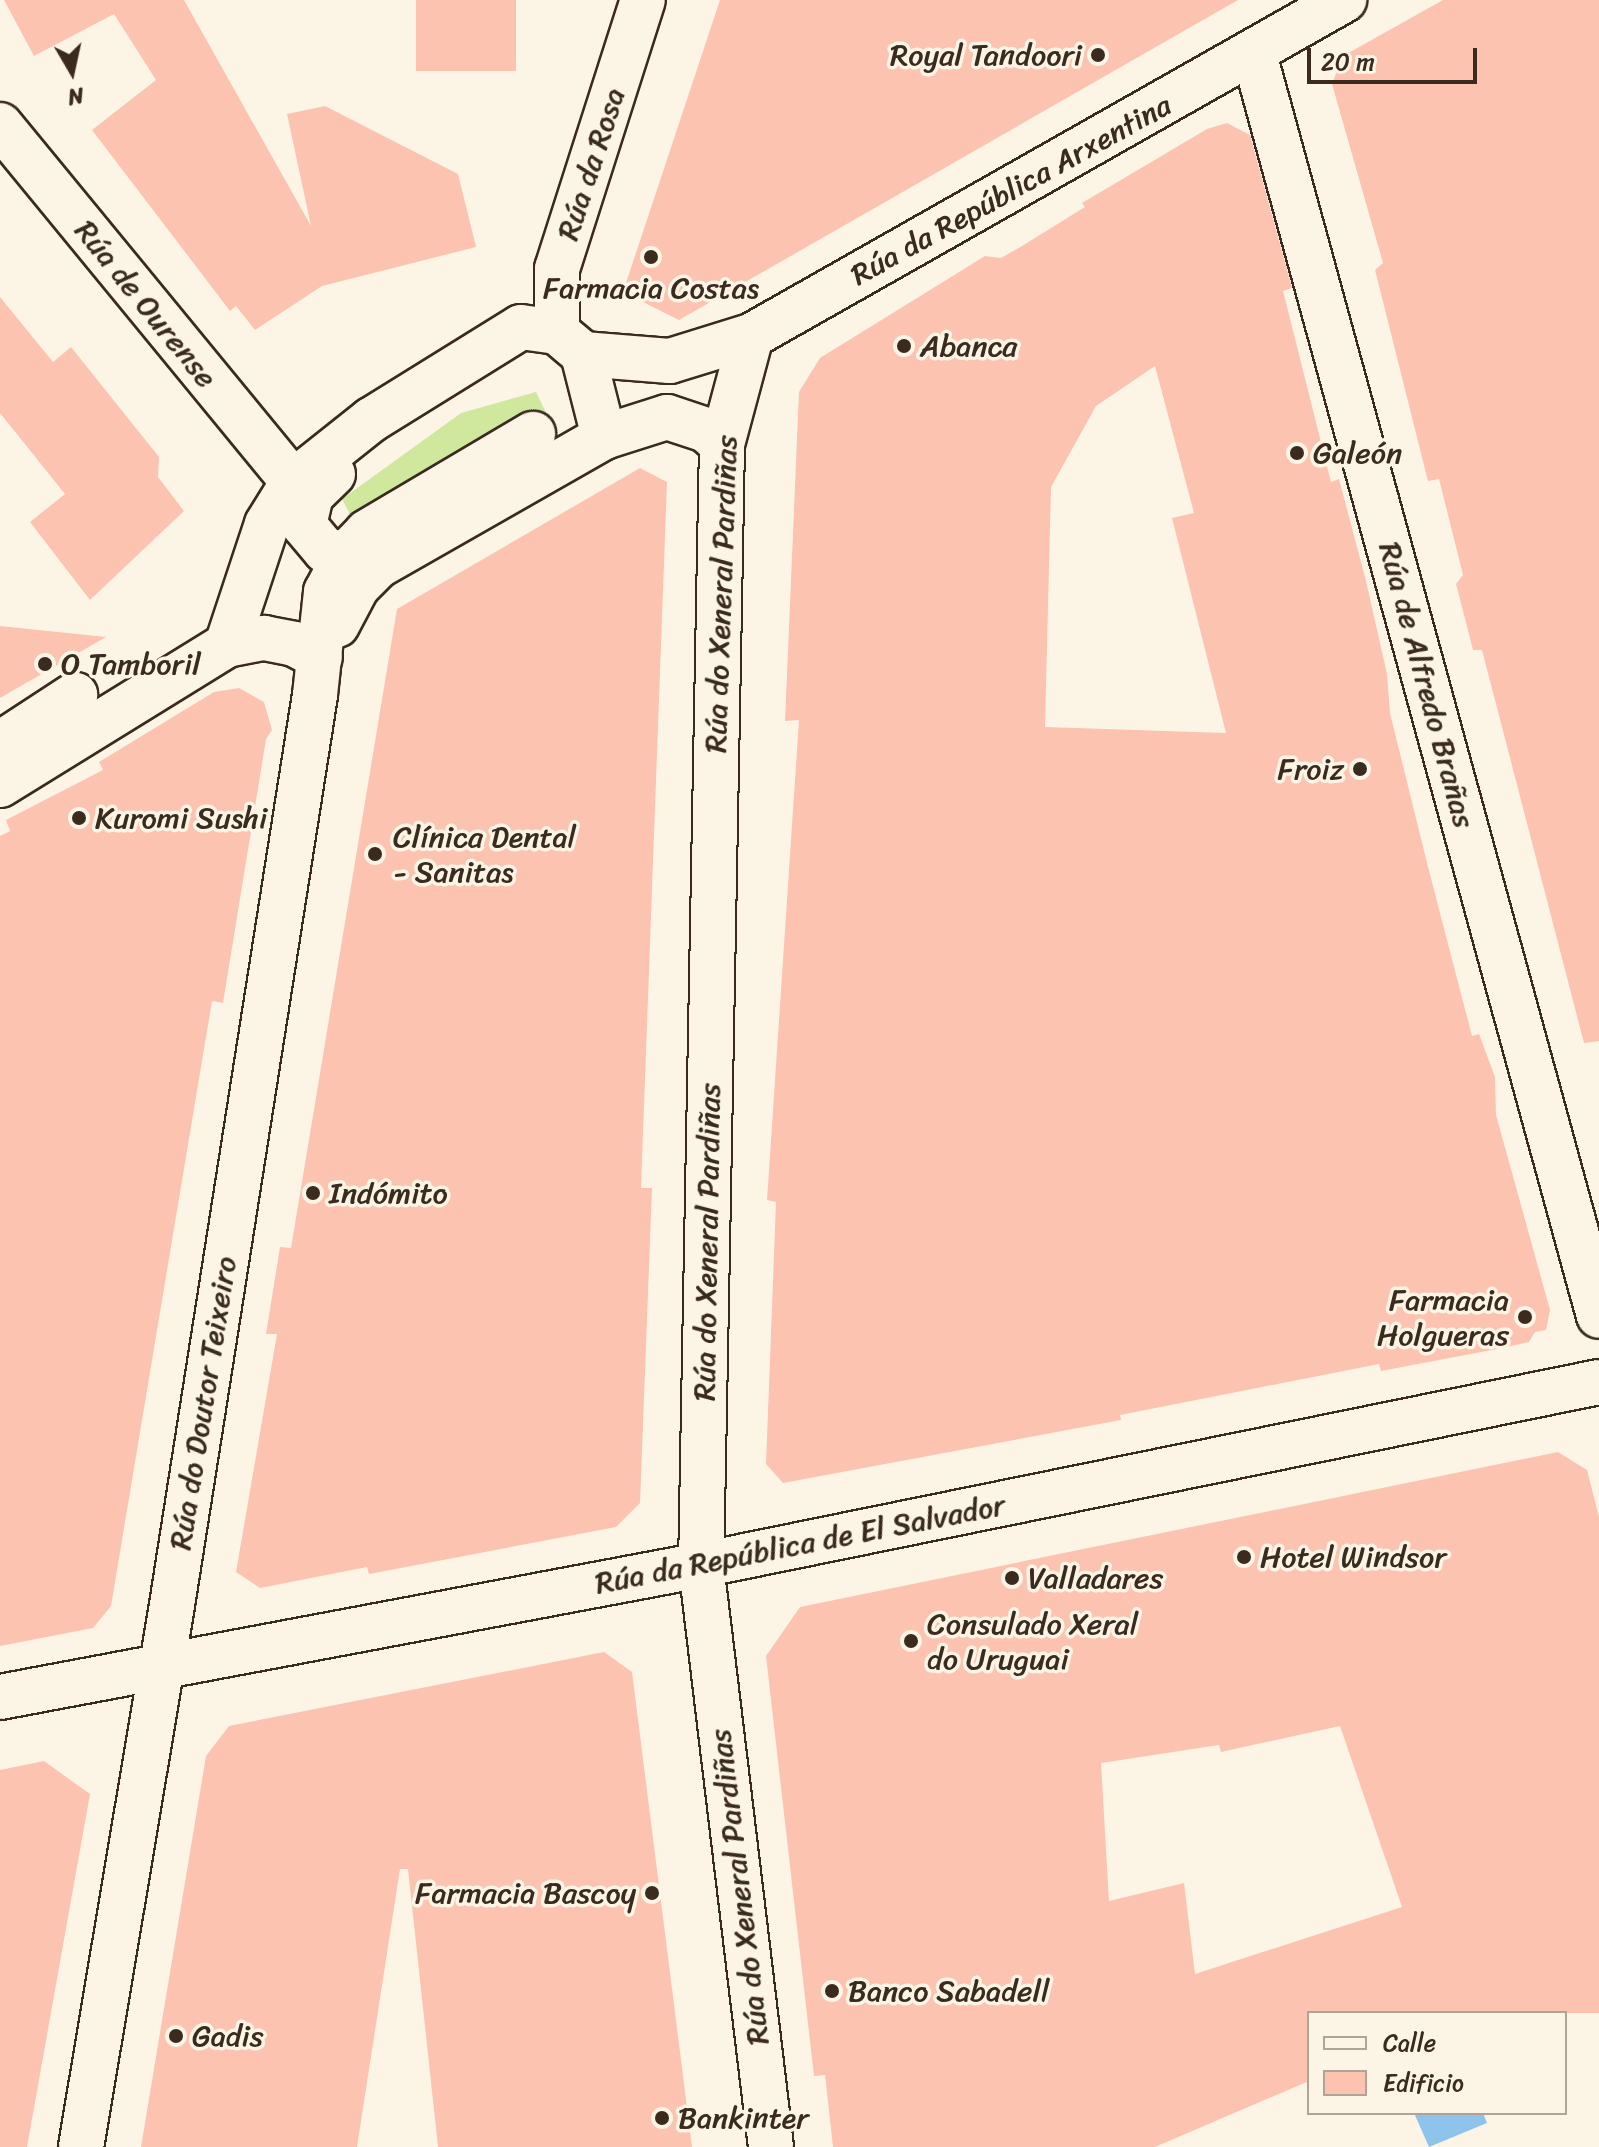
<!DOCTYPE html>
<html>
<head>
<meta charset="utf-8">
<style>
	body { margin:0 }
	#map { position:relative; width:1599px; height:2147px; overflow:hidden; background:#fcf5e5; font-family:Sriracha,sans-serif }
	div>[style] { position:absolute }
	.green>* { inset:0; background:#cfe89e }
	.water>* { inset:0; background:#8ec4ec }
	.building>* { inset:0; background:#fcc3b1; transform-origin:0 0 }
	.roads { filter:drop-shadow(2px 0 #3b2a1e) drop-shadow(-2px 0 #3b2a1e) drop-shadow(0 2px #3b2a1e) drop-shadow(0 -2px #3b2a1e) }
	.minor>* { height:44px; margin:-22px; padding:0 22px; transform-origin:22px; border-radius:22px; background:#fcf5e5 }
	.dots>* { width:22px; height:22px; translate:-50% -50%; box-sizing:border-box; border:4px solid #fcf5e5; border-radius:50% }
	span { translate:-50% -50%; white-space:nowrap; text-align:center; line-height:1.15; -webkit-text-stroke:7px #fcf5e5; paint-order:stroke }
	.poi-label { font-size:30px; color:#3b2a1e }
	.right { translate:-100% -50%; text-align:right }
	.left { translate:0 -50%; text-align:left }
	.street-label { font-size:30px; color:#3b2a1e }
	.legend { position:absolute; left:1307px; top:2011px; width:260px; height:104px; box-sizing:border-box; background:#fcf5e5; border:2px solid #afa495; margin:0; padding:10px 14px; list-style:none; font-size:24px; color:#3b2a1e }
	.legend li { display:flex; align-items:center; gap:16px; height:40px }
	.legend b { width:40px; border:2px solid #afa495 }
	.north { position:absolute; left:32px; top:32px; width:80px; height:80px; -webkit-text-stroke:6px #fcf5e5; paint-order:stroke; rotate:171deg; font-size:22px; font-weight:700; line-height:32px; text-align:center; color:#3b2a1e }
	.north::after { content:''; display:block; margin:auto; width:28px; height:36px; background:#3b2a1e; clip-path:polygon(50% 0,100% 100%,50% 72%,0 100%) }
	.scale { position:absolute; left:1307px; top:48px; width:170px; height:36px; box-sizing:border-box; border:4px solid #3b2a1e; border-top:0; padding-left:10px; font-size:24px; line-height:28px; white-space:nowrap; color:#3b2a1e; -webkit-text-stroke:6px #fcf5e5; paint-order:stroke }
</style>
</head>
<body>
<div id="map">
	<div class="green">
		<i style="clip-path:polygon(536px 392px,549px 419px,505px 437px,354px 522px,342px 499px,461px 413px)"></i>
	</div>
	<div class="water">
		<i style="clip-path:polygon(1414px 2113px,1483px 2113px,1487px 2123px,1429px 2147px)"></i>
	</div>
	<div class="building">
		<i style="clip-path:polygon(4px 0,184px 0,311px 226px,287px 114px,325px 106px,458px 174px,476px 247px,322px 286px,255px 330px,236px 306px,230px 311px,92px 130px,156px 80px,114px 14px,34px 56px)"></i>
		<i style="left:416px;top:0;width:100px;height:71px"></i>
		<i style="clip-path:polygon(720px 0,1238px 0,679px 320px,623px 292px)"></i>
		<i style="clip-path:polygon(1443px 0,1599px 0,1599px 1041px,1584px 1043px,1482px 650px,1473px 650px,1456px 584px,1463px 575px,1439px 479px,1428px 481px,1375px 270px,1383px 263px,1332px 84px,1343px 56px)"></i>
		<i style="clip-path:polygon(evenodd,1227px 123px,1250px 135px,1292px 288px,1283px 291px,1331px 482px,1339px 479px,1366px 581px,1387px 674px,1390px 713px,1427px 863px,1472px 1036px,1479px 1034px,1495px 1077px,1496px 1115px,1550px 1310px,1546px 1330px,1535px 1332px,1529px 1342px,1497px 1349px,1381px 1371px,1379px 1364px,1120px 1415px,1121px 1420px,783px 1483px,766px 1464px,776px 1202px,767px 1200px,799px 720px,785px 721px,799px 392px,820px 358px,985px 256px,1001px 258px,1022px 246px,1085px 207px,1082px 203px,1207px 129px,1227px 123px,1155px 366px,1194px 513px,1172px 518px,1226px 733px,1045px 727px,1051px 487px,1096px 406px,1155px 366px)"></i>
		<i style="clip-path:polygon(0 297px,53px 362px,71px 347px,159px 457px,158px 477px,184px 511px,90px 600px,30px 522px,65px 494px,0 413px)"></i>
		<i style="clip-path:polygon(640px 468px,667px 482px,641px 1188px,652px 1188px,640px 1503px,616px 1527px,369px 1574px,367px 1567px,260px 1588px,236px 1572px,277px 1334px,266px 1334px,280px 1247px,291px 1248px,397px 609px)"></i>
		<i style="clip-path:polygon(0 626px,106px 637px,0 698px)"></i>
		<i style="clip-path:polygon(239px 688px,264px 702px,272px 730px,266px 739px,223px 1003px,212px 1001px,111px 1606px,93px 1628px,0 1646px,0 836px,10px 831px,6px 820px,103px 770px,99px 762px,214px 692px)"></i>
		<i style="clip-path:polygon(evenodd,1558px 1452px,1587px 1470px,1599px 1517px,1599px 2013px,1309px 2013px,1309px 2081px,1155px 2147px,833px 2147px,825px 2075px,814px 2076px,766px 1656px,800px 1607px,1558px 1452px,1340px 1726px,1402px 1907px,1195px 1974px,1184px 1883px,1109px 1901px,1101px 1763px,1219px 1745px,1221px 1752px,1340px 1726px)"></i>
		<i style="clip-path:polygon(604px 1652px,632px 1672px,692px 2147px,438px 2147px,408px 1869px,400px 1869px,357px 2147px,141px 2147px,206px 1756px,229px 1726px)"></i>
		<i style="clip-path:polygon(44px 1761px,90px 1794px,27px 2147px,0 2147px,0 1770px)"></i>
	</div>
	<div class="roads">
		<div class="minor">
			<i style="left:1254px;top:54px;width:1308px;rotate:74.71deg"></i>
			<i style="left:0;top:125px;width:462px;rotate:50.6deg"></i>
			<i style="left:557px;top:332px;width:63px;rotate:-90deg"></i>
			<i style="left:557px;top:269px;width:282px;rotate:-72.3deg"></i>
			<i style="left:751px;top:336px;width:112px;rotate:105deg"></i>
			<i style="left:722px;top:444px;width:1121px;rotate:91.07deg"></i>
			<i style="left:701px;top:1565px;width:586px;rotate:83.14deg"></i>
			<i style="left:583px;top:354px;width:87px;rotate:4.6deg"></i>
			<i style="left:670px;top:361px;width:85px;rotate:-17.2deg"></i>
			<i style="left:751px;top:336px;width:682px;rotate:-29.54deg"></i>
			<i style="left:333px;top:474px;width:30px;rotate:136deg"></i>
			<i style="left:311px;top:495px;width:31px;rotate:103deg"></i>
			<i style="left:304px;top:525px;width:33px;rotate:50deg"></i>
			<i style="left:325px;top:550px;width:21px;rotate:11deg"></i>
			<i style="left:337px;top:625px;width:43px;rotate:-62.2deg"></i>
			<i style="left:357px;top:587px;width:30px;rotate:-45deg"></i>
			<i style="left:378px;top:566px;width:260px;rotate:-29.7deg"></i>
			<i style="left:604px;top:437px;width:66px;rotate:-17.6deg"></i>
			<i style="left:667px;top:417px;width:41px;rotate:18.4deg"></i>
			<i style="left:706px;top:430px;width:21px;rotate:41deg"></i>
			<i style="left:227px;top:645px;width:127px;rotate:-71.7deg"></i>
			<i style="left:267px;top:524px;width:49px;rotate:-58.2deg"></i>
			<i style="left:293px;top:482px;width:100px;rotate:-38.5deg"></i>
			<i style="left:371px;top:420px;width:176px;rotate:-31.8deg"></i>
			<i style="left:521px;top:327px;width:36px;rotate:8deg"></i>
			<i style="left:557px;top:332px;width:34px;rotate:40deg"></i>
			<i style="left:583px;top:354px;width:86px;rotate:75.8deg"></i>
			<i style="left:0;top:744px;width:90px;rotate:-33.2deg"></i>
			<i style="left:0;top:785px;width:267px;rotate:-31.7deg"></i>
			<i style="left:227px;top:645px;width:38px;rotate:-11deg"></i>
			<i style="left:264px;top:638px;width:31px;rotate:11deg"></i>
			<i style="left:294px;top:644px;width:29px;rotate:27deg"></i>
			<i style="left:0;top:1697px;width:713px;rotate:-10.66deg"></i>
			<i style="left:701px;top:1565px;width:916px;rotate:-11.52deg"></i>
			<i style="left:81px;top:2147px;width:550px;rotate:-80.47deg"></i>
			<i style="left:172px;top:1605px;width:921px;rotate:-81.07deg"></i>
			<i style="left:315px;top:695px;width:104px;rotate:-83.9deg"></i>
			<i style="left:326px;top:592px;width:43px;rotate:-62.2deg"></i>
			<i style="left:346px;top:554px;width:30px;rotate:-46deg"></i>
			<i style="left:367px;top:532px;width:193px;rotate:-30.6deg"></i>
		</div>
	</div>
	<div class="dots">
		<i style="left:1098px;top:55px;background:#3b2a1e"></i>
		<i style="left:651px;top:257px;background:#3b2a1e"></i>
		<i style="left:904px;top:346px;background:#3b2a1e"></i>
		<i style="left:1297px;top:453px;background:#3b2a1e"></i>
		<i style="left:45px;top:664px;background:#3b2a1e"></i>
		<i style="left:1360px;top:769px;background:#3b2a1e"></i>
		<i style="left:79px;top:818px;background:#3b2a1e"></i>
		<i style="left:375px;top:854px;background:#3b2a1e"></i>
		<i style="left:313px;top:1193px;background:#3b2a1e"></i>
		<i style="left:1525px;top:1317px;background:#3b2a1e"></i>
		<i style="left:1244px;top:1557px;background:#3b2a1e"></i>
		<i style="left:1012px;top:1578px;background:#3b2a1e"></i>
		<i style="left:911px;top:1641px;background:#3b2a1e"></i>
		<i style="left:652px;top:1893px;background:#3b2a1e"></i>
		<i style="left:832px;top:1991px;background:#3b2a1e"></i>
		<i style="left:176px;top:2036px;background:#3b2a1e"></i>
		<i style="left:662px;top:2118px;background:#3b2a1e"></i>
	</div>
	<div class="poi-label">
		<span class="right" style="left:1082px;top:55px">Royal Tandoori</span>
		<span style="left:651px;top:288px">Farmacia Costas</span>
		<span class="left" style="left:920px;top:346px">Abanca</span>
		<span class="left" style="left:1313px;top:453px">Galeón</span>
		<span class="left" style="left:61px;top:664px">O Tamboril</span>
		<span class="right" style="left:1344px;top:769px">Froiz</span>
		<span class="left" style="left:95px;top:818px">Kuromi Sushi</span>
		<span class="left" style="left:393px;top:854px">Clínica Dental<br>- Sanitas</span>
		<span class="left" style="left:329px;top:1193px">Indómito</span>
		<span class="right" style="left:1509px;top:1317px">Farmacia<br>Holgueras</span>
		<span class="left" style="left:1260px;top:1557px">Hotel Windsor</span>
		<span class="left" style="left:1028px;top:1578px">Valladares</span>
		<span class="left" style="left:927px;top:1641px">Consulado Xeral<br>do Uruguai</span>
		<span class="right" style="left:636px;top:1893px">Farmacia Bascoy</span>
		<span class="left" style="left:848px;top:1991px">Banco Sabadell</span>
		<span class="left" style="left:192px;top:2036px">Gadis</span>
		<span class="left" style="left:678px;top:2118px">Bankinter</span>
	</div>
	<div class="street-label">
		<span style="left:591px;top:164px;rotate:-72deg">Rúa da Rosa</span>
		<span style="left:1011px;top:190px;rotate:-29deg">Rúa da República Arxentina</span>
		<span style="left:146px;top:304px;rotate:51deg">Rúa de Ourense</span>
		<span style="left:721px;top:594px;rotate:-88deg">Rúa do Xeneral Pardiñas</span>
		<span style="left:1427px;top:685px;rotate:75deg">Rúa de Alfredo Brañas</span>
		<span style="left:707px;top:1242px;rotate:-89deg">Rúa do Xeneral Pardiñas</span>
		<span style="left:203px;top:1403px;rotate:-81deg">Rúa do Doutor Teixeiro</span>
		<span style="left:800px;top:1544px;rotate:-11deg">Rúa da República de El Salvador</span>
		<span style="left:739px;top:1887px;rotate:-97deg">Rúa do Xeneral Pardiñas</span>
	</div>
	<ul class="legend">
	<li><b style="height:10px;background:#fcf5e5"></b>Calle</li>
	<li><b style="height:22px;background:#fcc3b1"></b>Edificio</li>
	</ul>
	<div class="north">N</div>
	<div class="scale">20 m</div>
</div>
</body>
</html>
